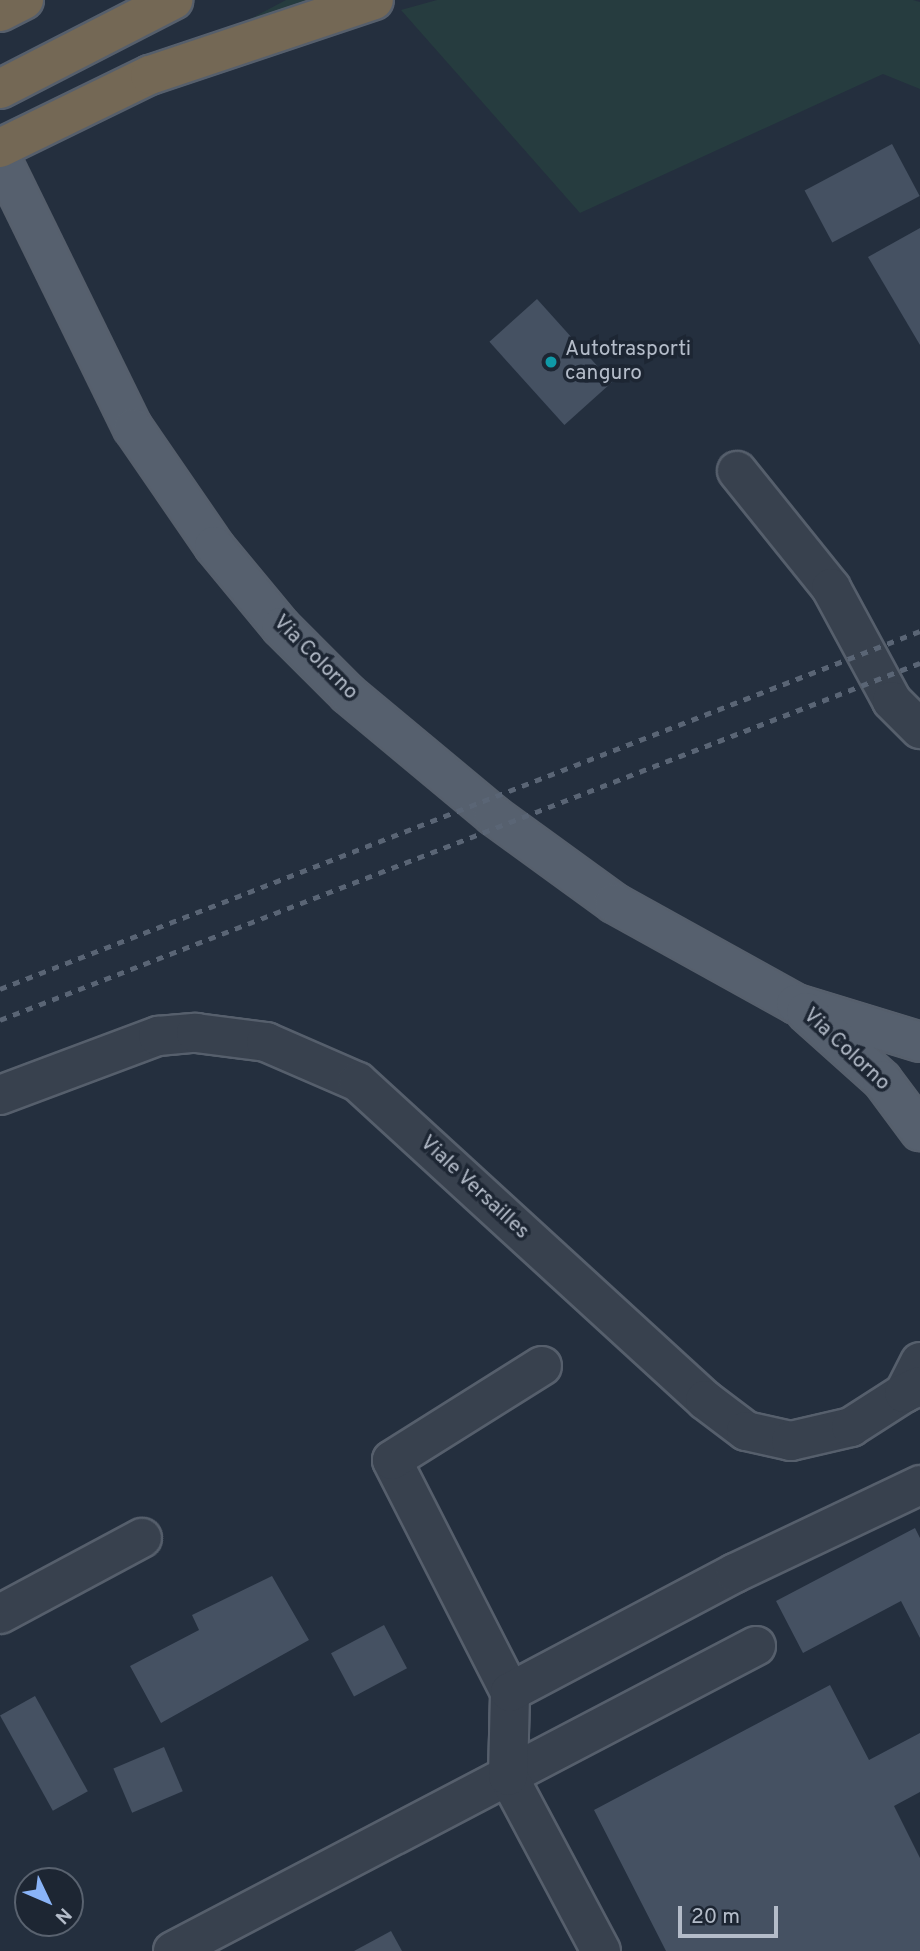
<!DOCTYPE html>
<html>
<head>
<meta charset="utf-8">
<style>
	body { margin:0 }
	#map { position:relative; width:920px; height:1951px; overflow:hidden; background:#242f3e; font-family:Overpass,sans-serif }
	div>[style] { position:absolute }
	.green>* { inset:0; background:#263c3f }
	.building>* { inset:0; background:#455162; transform-origin:0 0 }
	.roads { filter:drop-shadow(2px 0 #565f6c) drop-shadow(-2px 0 #565f6c) drop-shadow(0 2px #565f6c) drop-shadow(0 -2px #565f6c) }
	.minor>* { height:38px; margin:-19px; padding:0 19px; transform-origin:19px; border-radius:19px; background:#38414e }
	.major>* { height:38px; margin:-19px; padding:0 19px; transform-origin:19px; border-radius:19px; background:#56606e }
	.highway>* { height:38px; margin:-19px; padding:0 19px; transform-origin:19px; border-radius:19px; background:#746855 }
	.rail>* { height:5px; margin-top:-2.5px; transform-origin:0; background:repeating-linear-gradient(90deg,#5a6575 0 7px,transparent 0 14px) }
	.dots>* { width:19px; height:19px; translate:-50% -50%; box-sizing:border-box; border:4px solid #1d2633; border-radius:50% }
	span { translate:-50% -50%; white-space:nowrap; text-align:center; line-height:1.15; -webkit-text-stroke:7px #1d2633; paint-order:stroke }
	.poi-label { font-size:21px; color:#b4bcc9 }
	.left { translate:0 -50%; text-align:left }
	.street-label { font-size:21px; color:#b4bcc9 }
	.north { position:absolute; left:14px; top:1867px; width:70px; height:70px; box-sizing:border-box; background:#1d2633; border:2px solid #59626f; border-radius:50%; rotate:134deg; font-size:19px; font-weight:700; line-height:28px; text-align:center; color:#b4bcc9 }
	.north::after { content:''; display:block; margin:auto; width:24px; height:32px; background:#8ab4f8; clip-path:polygon(50% 0,100% 100%,50% 72%,0 100%) }
	.scale { position:absolute; left:678px; top:1906px; width:100px; height:32px; box-sizing:border-box; border:4px solid #b4bcc9; border-top:0; padding-left:9px; font-size:21px; line-height:24px; white-space:nowrap; color:#b4bcc9; -webkit-text-stroke:5px #1d2633; paint-order:stroke }
</style>
</head>
<body>
<div id="map">
	<div class="green">
		<i style="clip-path:polygon(286px 0,321px 0,235px 27px)"></i>
		<i style="clip-path:polygon(437px 0,913px 0,920px 2px,920px 89px,883px 74px,580px 213px,401px 10px)"></i>
	</div>
	<div class="building">
		<i style="left:892px;top:144px;width:59px;height:99px;rotate:62deg"></i>
		<i style="clip-path:polygon(920px 228px,920px 345px,868px 257px)"></i>
		<i style="left:537px;top:299px;width:112px;height:64px;rotate:48deg"></i>
		<i style="clip-path:polygon(915px 1528px,920px 1538px,920px 1638px,901px 1601px,803px 1653px,776px 1601px)"></i>
		<i style="clip-path:polygon(272px 1576px,309px 1640px,161px 1723px,130px 1666px,199px 1630px,192px 1615px)"></i>
		<i style="left:384px;top:1625px;width:49px;height:60px;rotate:62deg"></i>
		<i style="clip-path:polygon(830px 1685px,869px 1760px,920px 1733px,920px 1792px,894px 1806px,920px 1858px,920px 1951px,666px 1951px,594px 1810px)"></i>
		<i style="left:35px;top:1696px;width:109px;height:40px;rotate:61deg"></i>
		<i style="left:164px;top:1747px;width:48px;height:55px;rotate:67deg"></i>
		<i style="clip-path:polygon(391px 1931px,402px 1951px,354px 1951px)"></i>
	</div>
	<div class="roads">
		<div class="minor">
			<i style="left:737px;top:471px;width:150px;rotate:51.2deg"></i>
			<i style="left:831px;top:588px;width:128px;rotate:61.6deg"></i>
			<i style="left:892px;top:701px;width:40px;rotate:45deg"></i>
			<i style="left:0;top:1095px;width:169px;rotate:-20.5deg"></i>
			<i style="left:158px;top:1036px;width:38px;rotate:-5deg"></i>
			<i style="left:196px;top:1033px;width:71px;rotate:7.3deg"></i>
			<i style="left:266px;top:1042px;width:100px;rotate:23.5deg"></i>
			<i style="left:358px;top:1082px;width:471px;rotate:42.5deg"></i>
			<i style="left:705px;top:1400px;width:51px;rotate:37.1deg"></i>
			<i style="left:746px;top:1431px;width:46px;rotate:12.5deg"></i>
			<i style="left:791px;top:1441px;width:62px;rotate:-13.1deg"></i>
			<i style="left:851px;top:1427px;width:63px;rotate:-32.7deg"></i>
			<i style="left:920px;top:1362px;width:35px;rotate:117deg"></i>
			<i style="left:904px;top:1393px;width:17px;rotate:-24deg"></i>
			<i style="left:0;top:1614px;width:161px;rotate:-28.2deg"></i>
			<i style="left:510px;top:1692px;width:260px;rotate:-117deg"></i>
			<i style="left:392px;top:1460px;width:177px;rotate:-32.1deg"></i>
			<i style="left:173px;top:1951px;width:658px;rotate:-27.62deg"></i>
			<i style="left:601px;top:1951px;width:198px;rotate:-118deg"></i>
			<i style="left:508px;top:1776px;width:84px;rotate:-88.6deg"></i>
			<i style="left:510px;top:1692px;width:255px;rotate:-27.9deg"></i>
			<i style="left:735px;top:1573px;width:205px;rotate:-25.4deg"></i>
		</div>
		<div class="major">
			<i style="left:0;top:157px;width:302px;rotate:63.9deg"></i>
			<i style="left:133px;top:428px;width:143px;rotate:55.5deg"></i>
			<i style="left:214px;top:546px;width:105px;rotate:50.4deg"></i>
			<i style="left:281px;top:627px;width:95px;rotate:45deg"></i>
			<i style="left:348px;top:694px;width:189px;rotate:39.8deg"></i>
			<i style="left:493px;top:815px;width:150px;rotate:36deg"></i>
			<i style="left:614px;top:903px;width:208px;rotate:29deg"></i>
			<i style="left:796px;top:1004px;width:130px;rotate:17deg"></i>
			<i style="left:806px;top:1012px;width:102px;rotate:41.8deg"></i>
			<i style="left:882px;top:1080px;width:64px;rotate:53.3deg"></i>
		</div>
		<div class="highway">
			<i style="left:0;top:12px;width:27px;rotate:-27deg"></i>
			<i style="left:0;top:89px;width:195px;rotate:-27.2deg"></i>
			<i style="left:0;top:148px;width:167px;rotate:-26deg"></i>
			<i style="left:150px;top:75px;width:236px;rotate:-18.5deg"></i>
		</div>
	</div>
	<div class="rail">
		<i style="left:0;top:989px;width:987px;rotate:-21.26deg"></i>
		<i style="left:0;top:1020px;width:987px;rotate:-21.21deg"></i>
	</div>
	<div class="dots">
		<i style="left:551px;top:362px;background:#0f9aa8"></i>
	</div>
	<div class="poi-label">
		<span class="left" style="left:565px;top:362px">Autotrasporti<br>canguro</span>
	</div>
	<div class="street-label">
		<span style="left:315px;top:658px;rotate:45deg">Via Colorno</span>
		<span style="left:846px;top:1050px;rotate:43deg">Via Colorno</span>
		<span style="left:474px;top:1188px;rotate:43deg">Viale Versailles</span>
	</div>
	<div class="north">N</div>
	<div class="scale">20 m</div>
</div>
</body>
</html>
